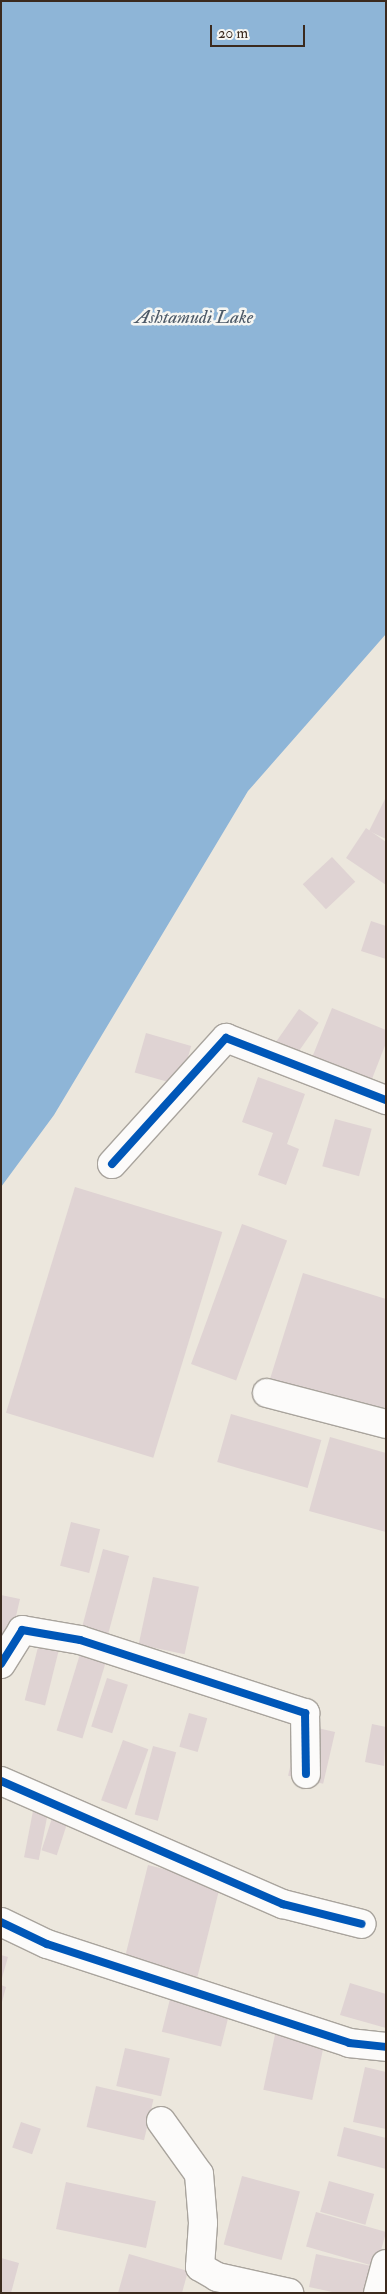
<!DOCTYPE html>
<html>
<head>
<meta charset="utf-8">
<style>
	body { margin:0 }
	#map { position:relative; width:387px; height:2294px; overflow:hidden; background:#ece7dd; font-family:"IM FELL Double Pica",serif }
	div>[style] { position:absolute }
	.water>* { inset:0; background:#8eb5d7 }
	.building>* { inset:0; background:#dfd3d3; transform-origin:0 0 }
	.roads { filter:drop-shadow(1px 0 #a9a49d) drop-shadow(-1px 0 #a9a49d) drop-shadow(0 1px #a9a49d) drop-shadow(0 -1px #a9a49d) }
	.minor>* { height:28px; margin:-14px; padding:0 14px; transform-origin:14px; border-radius:14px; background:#fcfbfa }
	.cycleway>* { height:8px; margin:-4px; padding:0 4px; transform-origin:4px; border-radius:4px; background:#0057b8 }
	span { translate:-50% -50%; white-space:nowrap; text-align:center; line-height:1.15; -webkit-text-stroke:5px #f6f6f2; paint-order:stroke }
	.water-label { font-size:19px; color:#4c5967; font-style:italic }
	.frame { position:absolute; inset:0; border:2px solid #3b2a1e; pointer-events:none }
	.scale { position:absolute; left:210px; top:25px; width:95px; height:22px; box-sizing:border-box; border:2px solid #3b2a1e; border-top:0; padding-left:6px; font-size:15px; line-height:18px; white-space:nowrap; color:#3b2a1e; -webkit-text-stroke:4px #f6f6f2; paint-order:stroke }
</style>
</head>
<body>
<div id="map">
	<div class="water">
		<i style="clip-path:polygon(1px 1px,386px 1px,386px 634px,248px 791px,54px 1115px,1px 1187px)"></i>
	</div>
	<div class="building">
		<i style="clip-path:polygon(386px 797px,386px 839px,369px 831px)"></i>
		<i style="clip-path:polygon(366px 828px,386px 842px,386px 885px,346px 858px)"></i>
		<i style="left:332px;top:857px;width:34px;height:40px;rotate:47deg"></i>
		<i style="clip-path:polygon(371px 921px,386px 926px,386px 959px,361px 951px)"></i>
		<i style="clip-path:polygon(332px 1008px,386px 1030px,386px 1043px,370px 1084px,311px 1060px)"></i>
		<i style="left:299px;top:1009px;width:24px;height:42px;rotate:35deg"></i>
		<i style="left:146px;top:1033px;width:47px;height:41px;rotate:16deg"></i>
		<i style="clip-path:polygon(258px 1077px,305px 1094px,287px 1144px,299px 1149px,286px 1185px,258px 1175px,273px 1133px,242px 1122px)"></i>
		<i style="left:335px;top:1119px;width:38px;height:49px;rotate:15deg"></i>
		<i style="left:75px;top:1187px;width:154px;height:236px;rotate:17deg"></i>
		<i style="left:242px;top:1224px;width:48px;height:149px;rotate:20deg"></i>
		<i style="clip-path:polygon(303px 1273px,386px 1299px,386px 1414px,270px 1379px)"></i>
		<i style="left:231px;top:1414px;width:94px;height:50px;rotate:16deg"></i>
		<i style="clip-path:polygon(330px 1437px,386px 1453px,386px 1532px,309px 1511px)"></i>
		<i style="left:71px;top:1522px;width:30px;height:45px;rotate:14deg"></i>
		<i style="left:103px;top:1549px;width:27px;height:85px;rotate:15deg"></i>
		<i style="left:153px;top:1577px;width:47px;height:69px;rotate:12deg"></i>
		<i style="clip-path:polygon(1px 1595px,20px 1599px,2px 1677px,1px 1677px)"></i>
		<i style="left:38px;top:1647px;width:21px;height:55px;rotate:14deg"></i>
		<i style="left:80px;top:1654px;width:27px;height:80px;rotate:17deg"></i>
		<i style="left:107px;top:1678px;width:22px;height:51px;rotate:18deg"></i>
		<i style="left:189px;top:1713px;width:19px;height:35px;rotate:16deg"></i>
		<i style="left:300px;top:1724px;width:36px;height:53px;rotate:13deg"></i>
		<i style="clip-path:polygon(372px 1724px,386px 1727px,384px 1766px,365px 1762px)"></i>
		<i style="left:123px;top:1740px;width:27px;height:64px;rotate:20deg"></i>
		<i style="left:153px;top:1746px;width:24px;height:71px;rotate:15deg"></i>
		<i style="left:33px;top:1811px;width:15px;height:47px;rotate:11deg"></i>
		<i style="left:53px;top:1815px;width:16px;height:37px;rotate:18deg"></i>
		<i style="left:148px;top:1865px;width:75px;height:97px;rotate:14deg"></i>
		<i style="clip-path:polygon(1px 1955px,8px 1957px,2px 1978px,1px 1978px)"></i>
		<i style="clip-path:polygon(350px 1983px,386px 1994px,386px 2028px,340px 2015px)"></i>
		<i style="clip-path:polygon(1px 1985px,6px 1987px,2px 2002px,1px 2002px)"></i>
		<i style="left:172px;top:1991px;width:61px;height:42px;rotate:14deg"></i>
		<i style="left:276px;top:2030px;width:50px;height:61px;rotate:12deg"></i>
		<i style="left:125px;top:2048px;width:46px;height:39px;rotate:13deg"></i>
		<i style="clip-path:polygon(365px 2067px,386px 2072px,386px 2129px,353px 2122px)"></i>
		<i style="left:96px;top:2086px;width:59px;height:42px;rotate:13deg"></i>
		<i style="left:21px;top:2122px;width:21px;height:27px;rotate:19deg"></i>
		<i style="clip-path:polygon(344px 2127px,386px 2138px,386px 2169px,337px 2156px)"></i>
		<i style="left:242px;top:2176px;width:60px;height:71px;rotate:15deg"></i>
		<i style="left:329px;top:2181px;width:47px;height:32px;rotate:16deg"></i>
		<i style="left:66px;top:2182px;width:92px;height:48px;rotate:12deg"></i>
		<i style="left:316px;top:2212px;width:73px;height:36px;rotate:16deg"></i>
		<i style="clip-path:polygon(129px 2254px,188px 2271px,182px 2293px,118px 2293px)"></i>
		<i style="clip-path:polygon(316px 2254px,376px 2267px,370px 2293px,337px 2293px,309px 2287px)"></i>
		<i style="clip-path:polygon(1px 2258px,19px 2263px,11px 2293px,1px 2293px)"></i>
	</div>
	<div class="roads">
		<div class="minor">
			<i style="left:112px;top:1164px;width:170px;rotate:-47.9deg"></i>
			<i style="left:226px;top:1038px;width:172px;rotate:21.2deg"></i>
			<i style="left:267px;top:1393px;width:123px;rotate:14.6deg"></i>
			<i style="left:1px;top:1664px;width:40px;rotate:-58deg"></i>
			<i style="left:22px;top:1630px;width:59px;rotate:9.8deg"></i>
			<i style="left:80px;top:1640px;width:237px;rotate:18deg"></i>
			<i style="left:305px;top:1713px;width:61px;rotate:89.1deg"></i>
			<i style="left:1px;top:1781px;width:308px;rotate:23.6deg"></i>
			<i style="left:283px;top:1904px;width:81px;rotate:14.2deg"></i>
			<i style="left:1px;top:1922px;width:51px;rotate:25.6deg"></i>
			<i style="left:47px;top:1944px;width:318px;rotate:18.1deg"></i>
			<i style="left:349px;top:2043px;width:37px;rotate:6deg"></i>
			<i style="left:161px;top:2121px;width:65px;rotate:54.4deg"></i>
			<i style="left:199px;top:2174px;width:49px;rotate:85.3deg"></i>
			<i style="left:203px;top:2223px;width:44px;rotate:93.9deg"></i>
			<i style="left:200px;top:2267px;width:20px;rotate:30deg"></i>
			<i style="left:217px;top:2277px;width:74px;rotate:12.5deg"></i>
			<i style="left:378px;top:2293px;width:30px;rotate:-75deg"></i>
		</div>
	</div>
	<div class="cycleway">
		<i style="left:112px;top:1164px;width:170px;rotate:-47.9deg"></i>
		<i style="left:226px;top:1038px;width:172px;rotate:21.2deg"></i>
		<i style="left:1px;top:1664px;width:40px;rotate:-58deg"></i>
		<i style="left:22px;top:1630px;width:59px;rotate:9.8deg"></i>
		<i style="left:80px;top:1640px;width:237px;rotate:18deg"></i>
		<i style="left:305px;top:1713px;width:61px;rotate:89.1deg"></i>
		<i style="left:1px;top:1781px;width:308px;rotate:23.6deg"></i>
		<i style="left:283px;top:1904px;width:81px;rotate:14.2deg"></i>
		<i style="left:1px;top:1922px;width:51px;rotate:25.6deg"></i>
		<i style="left:47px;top:1944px;width:318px;rotate:18.1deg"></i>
		<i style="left:349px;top:2043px;width:37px;rotate:6deg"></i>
	</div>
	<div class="water-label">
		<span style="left:194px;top:318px">Ashtamudi Lake</span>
	</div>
	<div class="frame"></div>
	<div class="scale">20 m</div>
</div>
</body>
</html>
